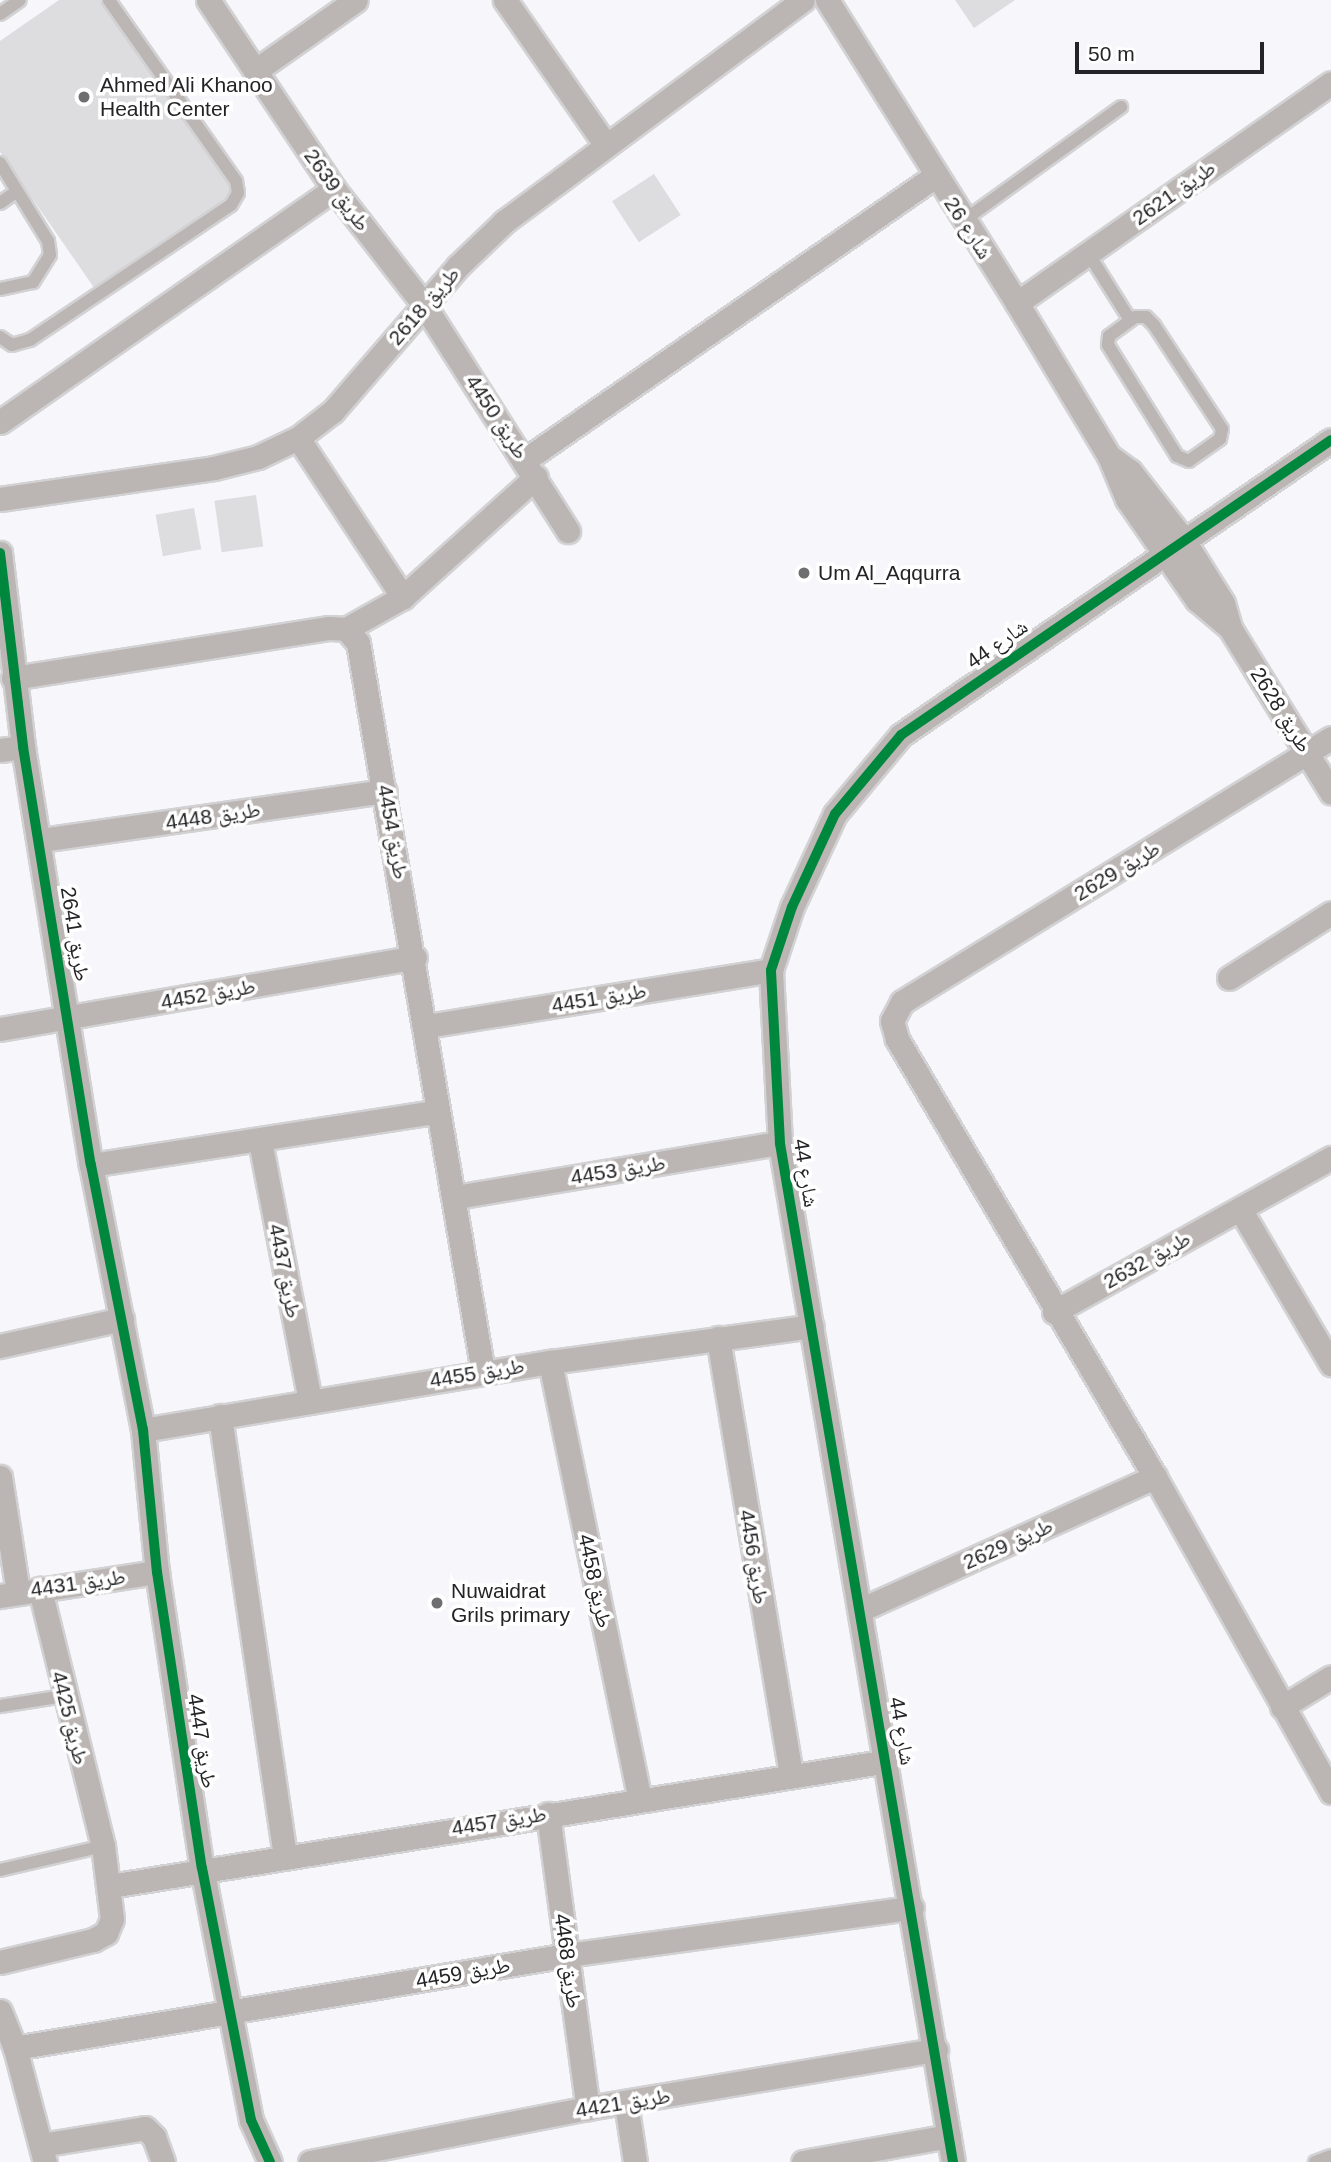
<!DOCTYPE html>
<html>
<head>
<meta charset="utf-8">
<style>
	body { margin:0 }
	#map { position:relative; width:1331px; height:2162px; overflow:hidden; background:#f7f7fb; font-family:Helvetica,"Noto Naskh Arabic",sans-serif }
	div>[style] { position:absolute }
	.building>* { inset:0; background:#dddde0; transform-origin:0 0 }
	.roads { filter:drop-shadow(2px 0 #d2d2d4) drop-shadow(-2px 0 #d2d2d4) drop-shadow(0 2px #d2d2d4) drop-shadow(0 -2px #d2d2d4) }
	.service>* { height:12px; margin:-6px; padding:0 6px; transform-origin:6px; border-radius:6px; background:#bbb5b3 }
	.minor>* { height:23px; margin:-11.5px; padding:0 11.5px; transform-origin:11.5px; border-radius:11.5px; background:#bbb5b3 }
	.cycleway>* { height:10px; margin:-5px; padding:0 5px; transform-origin:5px; border-radius:5px; background:#00873e }
	.dots>* { width:19px; height:19px; translate:-50% -50%; box-sizing:border-box; border:4px solid #fff; border-radius:50% }
	span { translate:-50% -50%; white-space:nowrap; text-align:center; line-height:1.15; -webkit-text-stroke:7px #fff; paint-order:stroke }
	.poi-label { font-size:21px; color:#242427 }
	.left { translate:0 -50%; text-align:left }
	.street-label { font-size:21px; color:#242427 }
	.scale { position:absolute; left:1075px; top:42px; width:189px; height:32px; box-sizing:border-box; border:4px solid #242427; border-top:0; padding-left:9px; font-size:21px; line-height:24px; white-space:nowrap; color:#242427; -webkit-text-stroke:5px #fff; paint-order:stroke }
</style>
</head>
<body>
<div id="map">
	<div class="building">
		<i style="clip-path:polygon(59px 0,101px 0,235px 192px,95px 289px,0 152px,0 41px)"></i>
		<i style="clip-path:polygon(955px 0,1015px 0,974px 28px)"></i>
		<i style="left:654px;top:174px;width:49px;height:50px;rotate:57deg"></i>
		<i style="left:256px;top:495px;width:52px;height:42px;rotate:82deg"></i>
		<i style="left:194px;top:508px;width:42px;height:39px;rotate:80deg"></i>
	</div>
	<div class="roads">
		<div class="service">
			<i style="left:0;top:14px;width:24px;rotate:-35deg"></i>
			<i style="left:0;top:163px;width:92px;rotate:58.4deg"></i>
			<i style="left:48px;top:241px;width:14px;rotate:82deg"></i>
			<i style="left:50px;top:255px;width:32px;rotate:122deg"></i>
			<i style="left:33px;top:282px;width:34px;rotate:168deg"></i>
			<i style="left:0;top:203px;width:16px;rotate:-35deg"></i>
			<i style="left:963px;top:221px;width:195px;rotate:-35.8deg"></i>
			<i style="left:1088px;top:253px;width:79px;rotate:57.9deg"></i>
			<i style="left:1135px;top:317px;width:11px"></i>
			<i style="left:1146px;top:317px;width:11px;rotate:45deg"></i>
			<i style="left:1154px;top:325px;width:124px;rotate:56.8deg"></i>
			<i style="left:1222px;top:429px;width:10px;rotate:101deg"></i>
			<i style="left:1220px;top:439px;width:38px;rotate:145deg"></i>
			<i style="left:1189px;top:461px;width:13px;rotate:-157deg"></i>
			<i style="left:1177px;top:456px;width:131px;rotate:-121.9deg"></i>
			<i style="left:1108px;top:345px;width:9px;rotate:-84deg"></i>
			<i style="left:1109px;top:336px;width:32px;rotate:-36deg"></i>
			<i style="left:0;top:337px;width:14px;rotate:34deg"></i>
			<i style="left:12px;top:345px;width:19px;rotate:-16deg"></i>
			<i style="left:30px;top:340px;width:242px;rotate:-33.9deg"></i>
			<i style="left:231px;top:205px;width:14px;rotate:-60deg"></i>
			<i style="left:238px;top:193px;width:12px;rotate:-99deg"></i>
			<i style="left:236px;top:181px;width:221px;rotate:-125.1deg"></i>
			<i style="left:0;top:1706px;width:65px;rotate:-8.9deg"></i>
			<i style="left:0;top:1870px;width:106px;rotate:-13.1deg"></i>
			<i style="left:1315px;top:2162px;width:17px;rotate:-21deg"></i>
		</div>
		<div class="minor">
			<i style="left:208px;top:0;width:227px;rotate:56.3deg"></i>
			<i style="left:334px;top:189px;width:147px;rotate:52.2deg"></i>
			<i style="left:424px;top:305px;width:268px;rotate:57.5deg"></i>
			<i style="left:505px;top:0;width:175px;rotate:55.2deg"></i>
			<i style="left:827px;top:0;width:358px;rotate:57.9deg"></i>
			<i style="left:1017px;top:303px;width:179px;rotate:59deg"></i>
			<i style="left:1109px;top:456px;width:47px;rotate:67.3deg"></i>
			<i style="left:1127px;top:499px;width:123px;rotate:55.3deg"></i>
			<i style="left:1197px;top:600px;width:43px;rotate:40.3deg"></i>
			<i style="left:255px;top:71px;width:123px;rotate:-35.1deg"></i>
			<i style="left:1017px;top:303px;width:383px;rotate:-35deg"></i>
			<i style="left:0;top:422px;width:407px;rotate:-34.9deg"></i>
			<i style="left:298px;top:438px;width:191px;rotate:56.6deg"></i>
			<i style="left:1109px;top:456px;width:26px;rotate:36deg"></i>
			<i style="left:1130px;top:471px;width:86px;rotate:52.1deg"></i>
			<i style="left:1183px;top:539px;width:75px;rotate:58deg"></i>
			<i style="left:1223px;top:603px;width:26px;rotate:74deg"></i>
			<i style="left:1230px;top:628px;width:193px;rotate:58.4deg"></i>
			<i style="left:525px;top:460px;width:497px;rotate:-34.7deg"></i>
			<i style="left:0;top:499px;width:216px;rotate:-8.2deg"></i>
			<i style="left:214px;top:468px;width:45px;rotate:-14deg"></i>
			<i style="left:258px;top:457px;width:44px;rotate:-25.4deg"></i>
			<i style="left:298px;top:438px;width:44px;rotate:-37.6deg"></i>
			<i style="left:333px;top:411px;width:191px;rotate:-49.2deg"></i>
			<i style="left:458px;top:266px;width:64px;rotate:-43.7deg"></i>
			<i style="left:504px;top:222px;width:372px;rotate:-36.6deg"></i>
			<i style="left:0;top:553px;width:195px;rotate:83.2deg"></i>
			<i style="left:23px;top:747px;width:423px;rotate:80.8deg"></i>
			<i style="left:91px;top:1165px;width:270px;rotate:78.9deg"></i>
			<i style="left:143px;top:1430px;width:143px;rotate:84.4deg"></i>
			<i style="left:157px;top:1572px;width:299px;rotate:81.4deg"></i>
			<i style="left:202px;top:1868px;width:257px;rotate:79deg"></i>
			<i style="left:251px;top:2120px;width:46px;rotate:65.7deg"></i>
			<i style="left:346px;top:629px;width:65px;rotate:-29.3deg"></i>
			<i style="left:403px;top:597px;width:179px;rotate:-42.1deg"></i>
			<i style="left:13px;top:678px;width:320px;rotate:-9deg"></i>
			<i style="left:329px;top:628px;width:17px;rotate:3deg"></i>
			<i style="left:346px;top:629px;width:18px;rotate:49deg"></i>
			<i style="left:358px;top:643px;width:740px;rotate:80.27deg"></i>
			<i style="left:1331px;top:738px;width:504px;rotate:148.39deg"></i>
			<i style="left:902px;top:1002px;width:21px;rotate:118deg"></i>
			<i style="left:892px;top:1021px;width:19px;rotate:74deg"></i>
			<i style="left:897px;top:1039px;width:508px;rotate:59.5deg"></i>
			<i style="left:1155px;top:1477px;width:361px;rotate:60.8deg"></i>
			<i style="left:0;top:750px;width:23px;rotate:-7deg"></i>
			<i style="left:41px;top:840px;width:347px;rotate:-8.1deg"></i>
			<i style="left:1229px;top:978px;width:121px;rotate:-32.5deg"></i>
			<i style="left:427px;top:1026px;width:349px;rotate:-9.2deg"></i>
			<i style="left:0;top:1029px;width:421px;rotate:-9.8deg"></i>
			<i style="left:260px;top:1141px;width:265px;rotate:79.1deg"></i>
			<i style="left:91px;top:1165px;width:351px;rotate:-8.8deg"></i>
			<i style="left:456px;top:1197px;width:328px;rotate:-9.5deg"></i>
			<i style="left:1240px;top:1209px;width:180px;rotate:59.6deg"></i>
			<i style="left:1054px;top:1312px;width:317px;rotate:-29.1deg"></i>
			<i style="left:718px;top:1338px;width:444px;rotate:80.5deg"></i>
			<i style="left:0;top:1346px;width:125px;rotate:-12.5deg"></i>
			<i style="left:550px;top:1362px;width:447px;rotate:78.4deg"></i>
			<i style="left:220px;top:1416px;width:444px;rotate:81.6deg"></i>
			<i style="left:143px;top:1430px;width:413px;rotate:-9.5deg"></i>
			<i style="left:550px;top:1362px;width:264px;rotate:-7.8deg"></i>
			<i style="left:0;top:1477px;width:116px;rotate:81.1deg"></i>
			<i style="left:0;top:1596px;width:159px;rotate:-8.7deg"></i>
			<i style="left:860px;top:1610px;width:324px;rotate:-24.3deg"></i>
			<i style="left:1282px;top:1707px;width:57px;rotate:-31.5deg"></i>
			<i style="left:548px;top:1814px;width:297px;rotate:82.3deg"></i>
			<i style="left:110px;top:1886px;width:788px;rotate:-9.13deg"></i>
			<i style="left:0;top:1962px;width:96px;rotate:-13.3deg"></i>
			<i style="left:93px;top:1940px;width:15px;rotate:-28deg"></i>
			<i style="left:106px;top:1933px;width:15px;rotate:-67deg"></i>
			<i style="left:112px;top:1919px;width:74px;rotate:-97deg"></i>
			<i style="left:103px;top:1846px;width:265px;rotate:-103.8deg"></i>
			<i style="left:0;top:2011px;width:40px;rotate:68deg"></i>
			<i style="left:15px;top:2048px;width:118px;rotate:75.3deg"></i>
			<i style="left:15px;top:2048px;width:560px;rotate:-9.56deg"></i>
			<i style="left:567px;top:1955px;width:348px;rotate:-7.8deg"></i>
			<i style="left:626px;top:2103px;width:60px;rotate:81.3deg"></i>
			<i style="left:41px;top:2145px;width:105px;rotate:-9.3deg"></i>
			<i style="left:145px;top:2128px;width:13px;rotate:45deg"></i>
			<i style="left:154px;top:2137px;width:27px;rotate:70deg"></i>
			<i style="left:310px;top:2162px;width:283px;rotate:-11deg"></i>
			<i style="left:588px;top:2108px;width:353px;rotate:-9.5deg"></i>
			<i style="left:803px;top:2162px;width:148px;rotate:-10.1deg"></i>
			<i style="left:953px;top:2162px;width:1034px;rotate:-99.64deg"></i>
			<i style="left:780px;top:1143px;width:173px;rotate:-93deg"></i>
			<i style="left:771px;top:970px;width:66px;rotate:-71.6deg"></i>
			<i style="left:792px;top:907px;width:102px;rotate:-65.2deg"></i>
			<i style="left:835px;top:814px;width:103px;rotate:-50.1deg"></i>
			<i style="left:901px;top:735px;width:521px;rotate:-34.45deg"></i>
		</div>
	</div>
	<div class="cycleway">
		<i style="left:0;top:553px;width:195px;rotate:83.2deg"></i>
		<i style="left:23px;top:747px;width:423px;rotate:80.8deg"></i>
		<i style="left:91px;top:1165px;width:270px;rotate:78.9deg"></i>
		<i style="left:143px;top:1430px;width:143px;rotate:84.4deg"></i>
		<i style="left:157px;top:1572px;width:299px;rotate:81.4deg"></i>
		<i style="left:202px;top:1868px;width:257px;rotate:79deg"></i>
		<i style="left:251px;top:2120px;width:46px;rotate:65.7deg"></i>
		<i style="left:953px;top:2162px;width:1034px;rotate:-99.64deg"></i>
		<i style="left:780px;top:1143px;width:173px;rotate:-93deg"></i>
		<i style="left:771px;top:970px;width:66px;rotate:-71.6deg"></i>
		<i style="left:792px;top:907px;width:102px;rotate:-65.2deg"></i>
		<i style="left:835px;top:814px;width:103px;rotate:-50.1deg"></i>
		<i style="left:901px;top:735px;width:521px;rotate:-34.45deg"></i>
	</div>
	<div class="dots">
		<i style="left:84px;top:97px;background:#6e6e71"></i>
		<i style="left:804px;top:573px;background:#6e6e71"></i>
		<i style="left:437px;top:1603px;background:#6e6e71"></i>
	</div>
	<div class="poi-label">
		<span class="left" style="left:100px;top:97px">Ahmed Ali Khanoo<br>Health Center</span>
		<span class="left" style="left:818px;top:573px">Um Al_Aqqurra</span>
		<span class="left" style="left:451px;top:1603px">Nuwaidrat<br>Grils primary</span>
	</div>
	<div class="street-label">
		<span style="left:337px;top:190px;rotate:54deg">طريق 2639</span>
		<span style="left:1174px;top:193px;rotate:-35deg">طريق 2621</span>
		<span style="left:968px;top:228px;rotate:57deg">شارع 26</span>
		<span style="left:424px;top:306px;rotate:-49deg">طريق 2618</span>
		<span style="left:497px;top:417px;rotate:57deg">طريق 4450</span>
		<span style="left:997px;top:644px;rotate:-35deg">شارع 44</span>
		<span style="left:1281px;top:710px;rotate:58deg">طريق 2628</span>
		<span style="left:213px;top:816px;rotate:-8deg">طريق 4448</span>
		<span style="left:393px;top:832px;rotate:80deg">طريق 4454</span>
		<span style="left:1117px;top:871px;rotate:-31deg">طريق 2629</span>
		<span style="left:75px;top:934px;rotate:81deg">طريق 2641</span>
		<span style="left:208px;top:994px;rotate:-10deg">طريق 4452</span>
		<span style="left:599px;top:998px;rotate:-9deg">طريق 4451</span>
		<span style="left:618px;top:1170px;rotate:-9deg">طريق 4453</span>
		<span style="left:806px;top:1173px;rotate:81deg">شارع 44</span>
		<span style="left:1147px;top:1260px;rotate:-29deg">طريق 2632</span>
		<span style="left:285px;top:1271px;rotate:79deg">طريق 4437</span>
		<span style="left:477px;top:1373px;rotate:-9deg">طريق 4455</span>
		<span style="left:1008px;top:1544px;rotate:-24deg">طريق 2629</span>
		<span style="left:754px;top:1557px;rotate:81deg">طريق 4456</span>
		<span style="left:595px;top:1581px;rotate:78deg">طريق 4458</span>
		<span style="left:78px;top:1583px;rotate:-8deg">طريق 4431</span>
		<span style="left:70px;top:1718px;rotate:76deg">طريق 4425</span>
		<span style="left:902px;top:1731px;rotate:80deg">شارع 44</span>
		<span style="left:202px;top:1741px;rotate:81deg">طريق 4447</span>
		<span style="left:499px;top:1821px;rotate:-9deg">طريق 4457</span>
		<span style="left:568px;top:1961px;rotate:82deg">طريق 4468</span>
		<span style="left:463px;top:1973px;rotate:-10deg">طريق 4459</span>
		<span style="left:623px;top:2103px;rotate:-9deg">طريق 4421</span>
	</div>
	<div class="scale">50 m</div>
</div>
</body>
</html>
